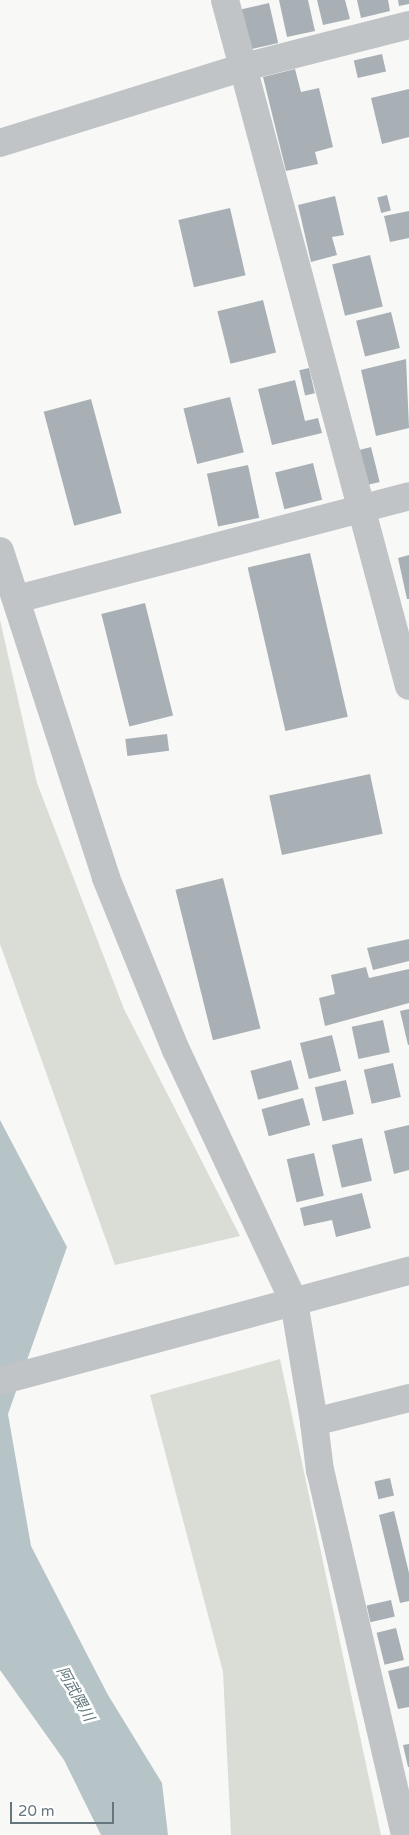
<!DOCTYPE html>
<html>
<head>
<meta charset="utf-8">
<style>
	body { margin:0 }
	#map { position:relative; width:409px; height:1835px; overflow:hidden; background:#f8f8f6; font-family:"Varela Round","Noto Sans JP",sans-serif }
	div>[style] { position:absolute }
	.green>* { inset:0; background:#d9ddd6 }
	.water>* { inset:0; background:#b7c4c7 }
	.building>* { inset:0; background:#a8b0b5; transform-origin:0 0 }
	.minor>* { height:28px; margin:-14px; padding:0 14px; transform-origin:14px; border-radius:14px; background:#c0c4c7 }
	span { translate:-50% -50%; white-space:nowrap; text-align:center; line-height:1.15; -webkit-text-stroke:5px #fff; paint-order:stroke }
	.water-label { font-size:15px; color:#607579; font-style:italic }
	.scale { position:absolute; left:10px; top:1802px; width:104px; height:22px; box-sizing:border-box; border:2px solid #66767f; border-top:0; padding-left:6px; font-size:15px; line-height:18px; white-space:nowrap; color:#66767f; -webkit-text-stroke:4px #fff; paint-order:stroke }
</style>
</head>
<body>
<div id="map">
	<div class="green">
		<i style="clip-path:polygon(0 620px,37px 783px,124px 1009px,240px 1236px,115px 1265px,0 944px)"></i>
		<i style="clip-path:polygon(280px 1359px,381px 1835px,231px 1835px,223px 1672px,150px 1395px)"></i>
	</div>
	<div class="water">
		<i style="clip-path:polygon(0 1120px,67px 1247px,8px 1414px,31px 1546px,108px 1695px,162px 1783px,168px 1835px,101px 1835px,64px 1760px,0 1670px)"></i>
	</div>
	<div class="building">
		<i style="clip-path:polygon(279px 0,308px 0,315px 31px,287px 37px)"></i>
		<i style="clip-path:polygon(317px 0,345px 0,350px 19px,323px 25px)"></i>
		<i style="clip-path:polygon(357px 0,388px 0,390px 11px,361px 18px)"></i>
		<i style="clip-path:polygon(398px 0,409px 0,409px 4px,399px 6px)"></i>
		<i style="left:269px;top:3px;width:41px;height:29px;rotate:77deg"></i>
		<i style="left:382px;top:54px;width:18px;height:29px;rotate:77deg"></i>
		<i style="clip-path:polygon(295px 69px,301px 92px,319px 88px,333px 147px,315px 152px,318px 164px,286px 171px,263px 77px)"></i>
		<i style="clip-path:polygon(409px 89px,409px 137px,382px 144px,371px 98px)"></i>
		<i style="left:387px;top:195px;width:16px;height:10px;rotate:76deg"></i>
		<i style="clip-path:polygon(335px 196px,344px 235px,332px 237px,337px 255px,311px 262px,298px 205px)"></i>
		<i style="left:230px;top:208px;width:69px;height:53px;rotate:77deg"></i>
		<i style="clip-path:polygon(409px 211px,409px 238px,390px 242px,384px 216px)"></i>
		<i style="left:370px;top:255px;width:53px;height:39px;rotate:76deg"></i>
		<i style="left:263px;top:300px;width:54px;height:47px;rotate:76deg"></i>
		<i style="left:391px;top:312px;width:37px;height:36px;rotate:76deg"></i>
		<i style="clip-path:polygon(406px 359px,409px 428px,376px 436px,361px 370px)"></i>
		<i style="left:309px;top:368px;width:26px;height:10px;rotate:77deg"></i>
		<i style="clip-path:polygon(295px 380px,305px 421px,318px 418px,322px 433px,272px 445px,258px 389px)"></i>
		<i style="left:230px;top:397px;width:57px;height:48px;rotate:76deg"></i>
		<i style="left:91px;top:399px;width:118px;height:49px;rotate:75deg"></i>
		<i style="left:371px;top:447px;width:36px;height:12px;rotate:76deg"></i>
		<i style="left:313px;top:463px;width:38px;height:39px;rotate:76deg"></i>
		<i style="left:248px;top:465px;width:54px;height:42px;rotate:78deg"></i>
		<i style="left:310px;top:553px;width:168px;height:64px;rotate:77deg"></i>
		<i style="clip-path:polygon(409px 555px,409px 599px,407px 599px,398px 558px)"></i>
		<i style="left:145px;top:603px;width:116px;height:45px;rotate:76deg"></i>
		<i style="left:167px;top:734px;width:17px;height:42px;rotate:83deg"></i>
		<i style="left:370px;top:774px;width:61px;height:103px;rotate:78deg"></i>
		<i style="left:223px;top:878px;width:155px;height:49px;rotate:76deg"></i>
		<i style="clip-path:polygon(409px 939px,409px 961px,373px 970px,367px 948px)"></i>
		<i style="clip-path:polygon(366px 967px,369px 978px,409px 969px,409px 1003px,325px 1026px,319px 998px,335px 994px,331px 975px)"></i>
		<i style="clip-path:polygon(409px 1009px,409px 1045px,408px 1045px,400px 1011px)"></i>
		<i style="left:383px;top:1020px;width:33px;height:32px;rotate:78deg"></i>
		<i style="left:332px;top:1035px;width:37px;height:33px;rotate:76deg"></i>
		<i style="left:291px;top:1060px;width:30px;height:42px;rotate:75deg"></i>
		<i style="left:393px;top:1063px;width:35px;height:30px;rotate:77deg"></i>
		<i style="left:346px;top:1080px;width:35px;height:32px;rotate:77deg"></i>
		<i style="left:303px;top:1098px;width:28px;height:43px;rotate:75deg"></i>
		<i style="clip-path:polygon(409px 1125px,409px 1170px,394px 1174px,384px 1131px)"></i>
		<i style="left:362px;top:1138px;width:44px;height:31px;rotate:77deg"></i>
		<i style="left:314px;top:1153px;width:44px;height:28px;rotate:77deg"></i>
		<i style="clip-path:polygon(362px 1193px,371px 1228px,336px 1237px,332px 1220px,304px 1226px,300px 1208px)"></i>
		<i style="left:390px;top:1478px;width:18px;height:16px;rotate:77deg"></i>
		<i style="clip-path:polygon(394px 1511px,409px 1573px,409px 1601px,400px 1603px,379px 1515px)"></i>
		<i style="left:391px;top:1600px;width:17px;height:25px;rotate:77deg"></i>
		<i style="left:396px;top:1628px;width:33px;height:20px;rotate:76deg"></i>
		<i style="clip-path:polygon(409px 1666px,409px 1707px,398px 1709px,388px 1671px)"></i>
		<i style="clip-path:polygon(409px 1744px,409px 1767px,408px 1767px,403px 1745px)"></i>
	</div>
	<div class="minor">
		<i style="left:225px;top:0;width:710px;rotate:74.99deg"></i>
		<i style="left:0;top:143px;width:256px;rotate:-17.3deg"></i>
		<i style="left:244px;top:67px;width:170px;rotate:-14.3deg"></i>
		<i style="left:0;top:551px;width:344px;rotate:72deg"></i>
		<i style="left:106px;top:878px;width:186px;rotate:67.9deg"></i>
		<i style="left:176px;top:1050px;width:278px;rotate:64.9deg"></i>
		<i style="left:294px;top:1302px;width:122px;rotate:80.5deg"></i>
		<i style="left:17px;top:599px;width:405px;rotate:-14.7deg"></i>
		<i style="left:0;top:1381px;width:424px;rotate:-15.1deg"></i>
		<i style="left:405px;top:1835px;width:374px;rotate:-103.1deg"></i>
		<i style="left:320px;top:1471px;width:49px;rotate:-97deg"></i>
		<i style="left:314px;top:1422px;width:98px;rotate:-14.2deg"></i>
	</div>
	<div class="water-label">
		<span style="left:75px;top:1694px;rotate:61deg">阿武隈川</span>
	</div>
	<div class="scale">20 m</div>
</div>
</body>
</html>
